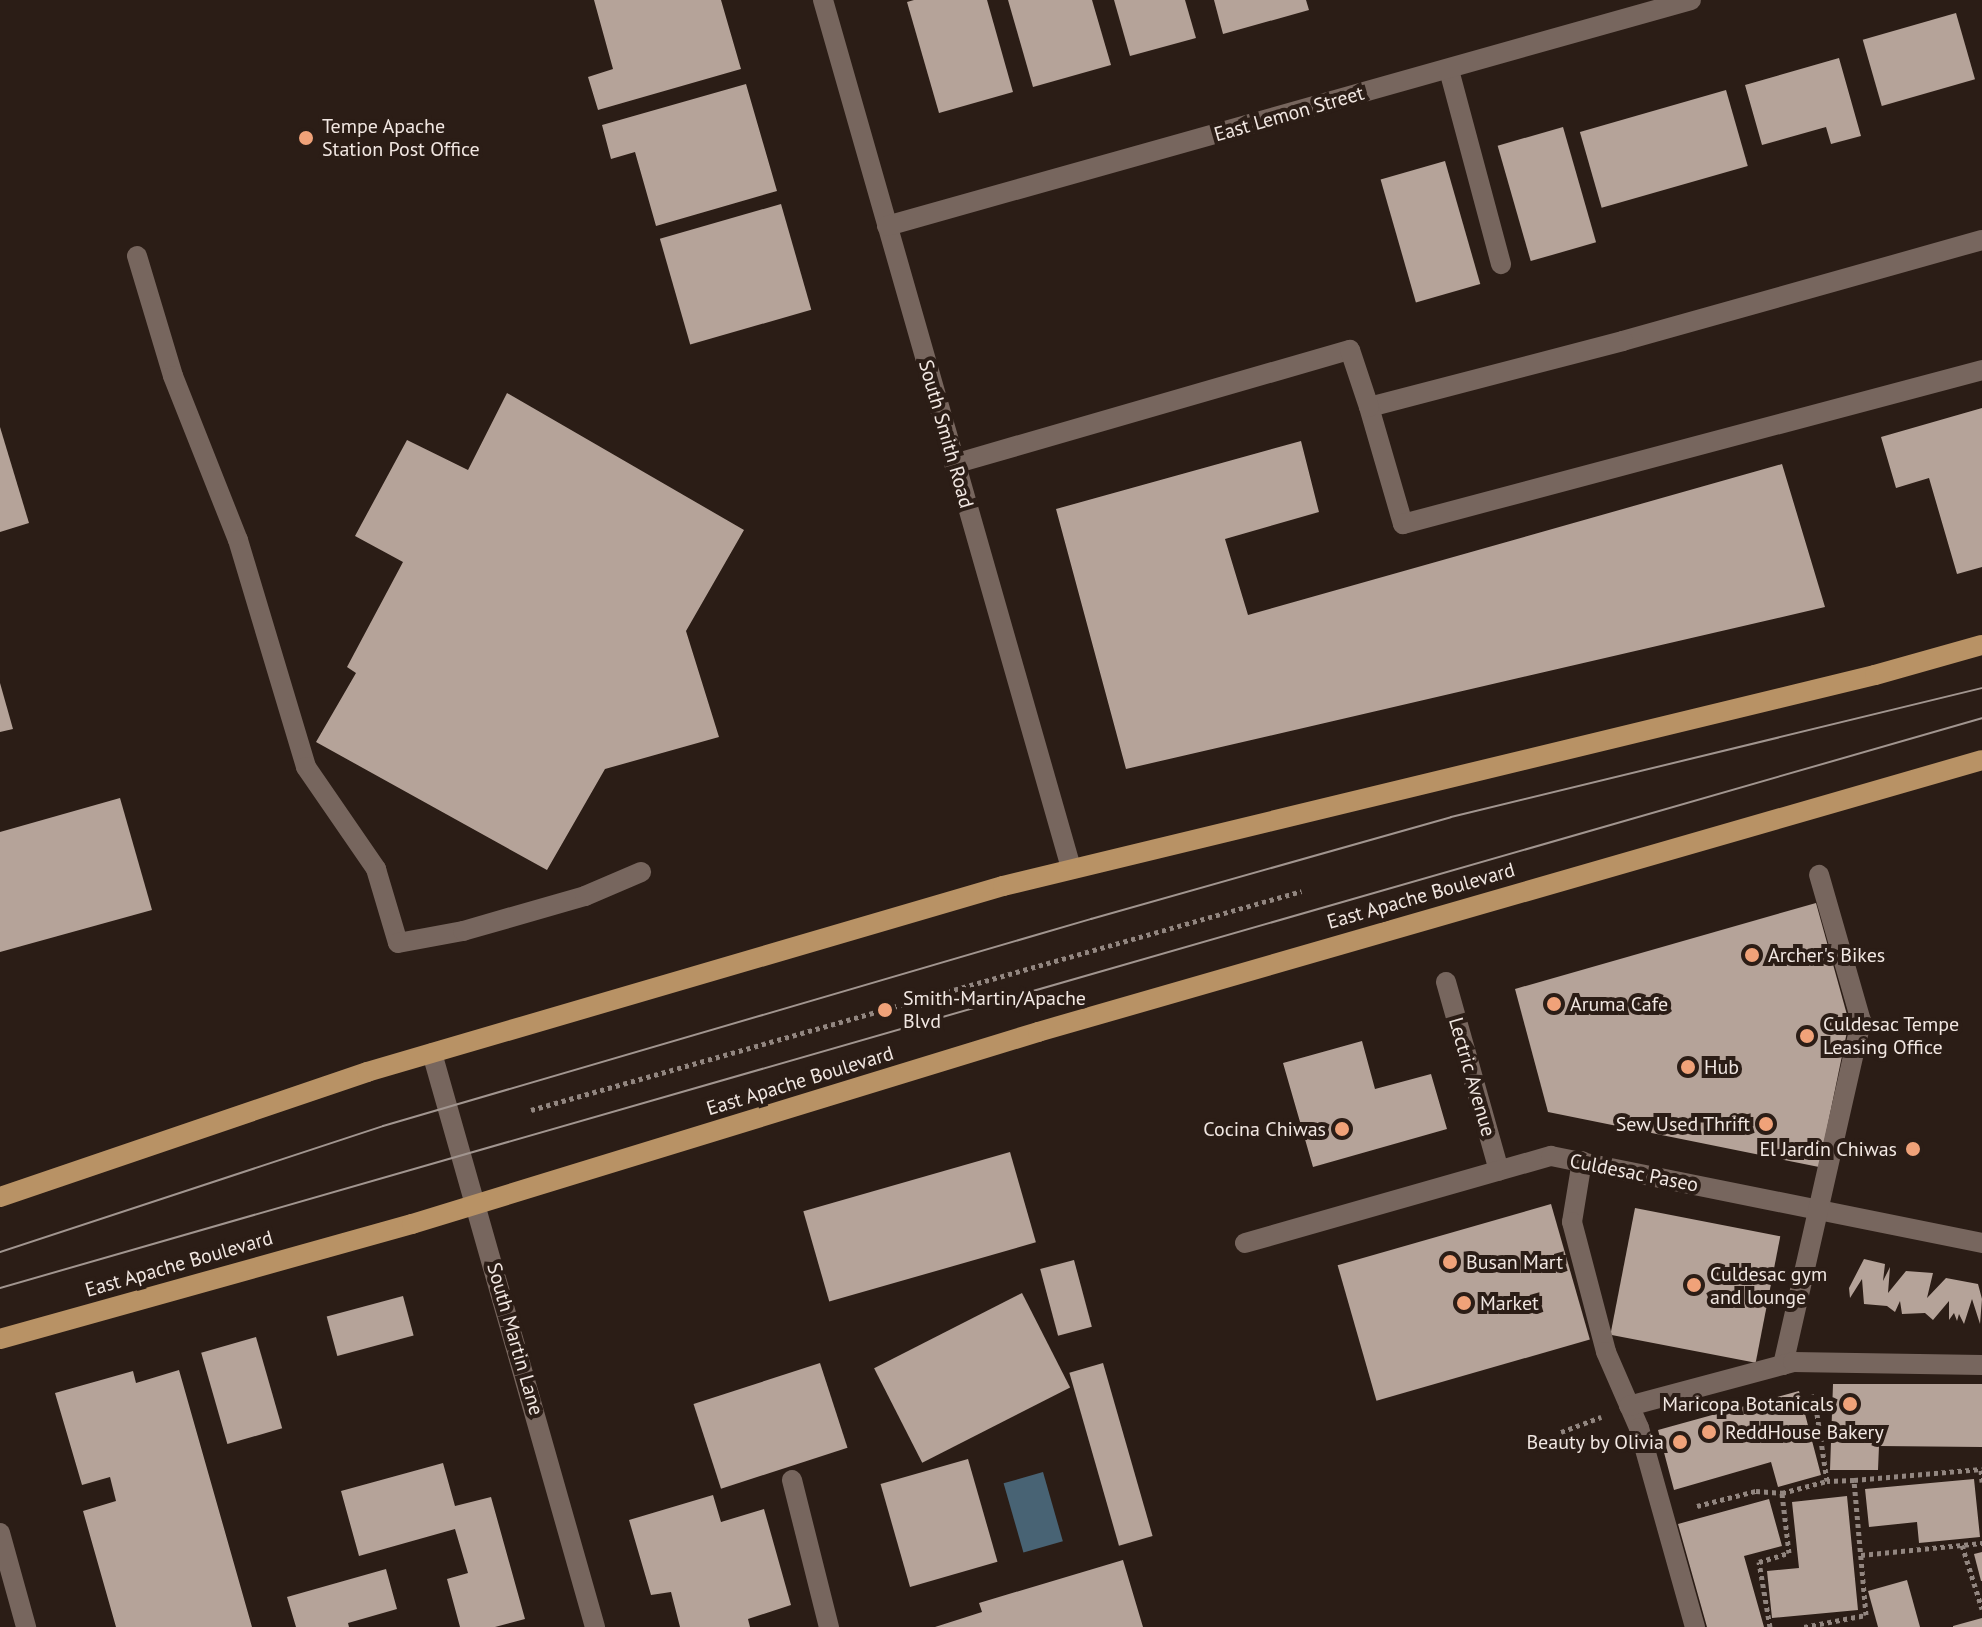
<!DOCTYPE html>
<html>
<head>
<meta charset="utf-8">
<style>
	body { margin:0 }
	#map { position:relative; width:1982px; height:1627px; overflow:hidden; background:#2b1d16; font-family:"PT Sans",sans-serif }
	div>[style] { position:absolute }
	.water>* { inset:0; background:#486374; transform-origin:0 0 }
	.building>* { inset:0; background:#b5a399; transform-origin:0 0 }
	.path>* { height:5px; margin-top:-2.5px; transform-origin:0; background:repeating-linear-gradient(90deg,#928680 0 4px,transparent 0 8px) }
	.minor>* { height:20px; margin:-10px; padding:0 10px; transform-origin:10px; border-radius:10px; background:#77665e }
	.major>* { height:20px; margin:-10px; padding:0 10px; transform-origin:10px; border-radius:10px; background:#b89265 }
	.tram>* { height:2px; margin:-1px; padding:0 1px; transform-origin:1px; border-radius:1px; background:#a1958f }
	.dots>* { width:22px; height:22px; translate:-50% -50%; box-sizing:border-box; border:4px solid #2b1d16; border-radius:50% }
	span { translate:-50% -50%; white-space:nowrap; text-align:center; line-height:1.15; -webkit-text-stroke:8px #2b1d16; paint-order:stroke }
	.street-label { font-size:20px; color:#f1e7e2 }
	.poi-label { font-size:20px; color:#f1e7e2 }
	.left { translate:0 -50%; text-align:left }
	.right { translate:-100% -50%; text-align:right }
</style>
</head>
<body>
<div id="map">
	<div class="water">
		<i style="left:1043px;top:1472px;width:72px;height:41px;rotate:74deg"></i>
	</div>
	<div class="building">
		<i style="clip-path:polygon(594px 0,721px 0,741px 69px,598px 110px,588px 77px,613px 69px)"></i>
		<i style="clip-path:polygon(914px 0,987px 0,1013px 92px,939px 113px,907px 2px)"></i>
		<i style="clip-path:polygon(1008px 0,1092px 0,1111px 65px,1033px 87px)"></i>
		<i style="clip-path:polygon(1114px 0,1185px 0,1196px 38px,1130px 56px)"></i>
		<i style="clip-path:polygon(1214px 0,1306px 0,1309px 10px,1223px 34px)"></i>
		<i style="left:1956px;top:13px;width:69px;height:97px;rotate:74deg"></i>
		<i style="clip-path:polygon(1839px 58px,1861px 136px,1831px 144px,1826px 127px,1762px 145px,1745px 85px)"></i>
		<i style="clip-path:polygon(746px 84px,777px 191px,656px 226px,635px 152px,611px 159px,602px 125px)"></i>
		<i style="left:1726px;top:90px;width:79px;height:152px;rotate:74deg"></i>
		<i style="left:1563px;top:127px;width:120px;height:68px;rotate:74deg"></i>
		<i style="left:1445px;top:161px;width:128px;height:67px;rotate:74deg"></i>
		<i style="left:781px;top:204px;width:110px;height:126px;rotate:74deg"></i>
		<i style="clip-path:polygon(507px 393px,744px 530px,686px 631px,719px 737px,605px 769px,547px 870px,316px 742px,356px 673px,347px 667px,403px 562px,355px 536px,407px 440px,468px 470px)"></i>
		<i style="clip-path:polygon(1982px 408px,1982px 567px,1957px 574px,1929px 478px,1896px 488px,1881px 437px)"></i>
		<i style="clip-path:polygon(0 427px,29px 523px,0 532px)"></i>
		<i style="clip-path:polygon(1301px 441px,1319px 512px,1225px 539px,1248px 615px,1782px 464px,1825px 607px,1126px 769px,1056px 509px)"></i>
		<i style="clip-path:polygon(0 683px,13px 729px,0 732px)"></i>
		<i style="clip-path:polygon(120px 798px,152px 910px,0 952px,0 832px)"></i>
		<i style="clip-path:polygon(1816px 903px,1849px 1022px,1819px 1167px,1548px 1112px,1515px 989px)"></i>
		<i style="clip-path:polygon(1362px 1041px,1375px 1089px,1431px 1074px,1447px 1129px,1313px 1167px,1283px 1063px)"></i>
		<i style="left:1010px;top:1152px;width:94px;height:215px;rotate:74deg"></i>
		<i style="left:1551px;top:1204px;width:141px;height:222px;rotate:74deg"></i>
		<i style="left:1635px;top:1208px;width:148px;height:129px;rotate:11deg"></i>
		<i style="clip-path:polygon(1864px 1259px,1885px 1264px,1883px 1281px,1890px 1267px,1888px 1293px,1906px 1271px,1933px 1273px,1927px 1298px,1946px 1278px,1978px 1284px,1982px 1299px,1980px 1324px,1972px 1299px,1964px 1324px,1959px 1314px,1957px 1321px,1954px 1313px,1949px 1320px,1949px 1301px,1933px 1320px,1925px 1313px,1902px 1314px,1900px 1301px,1895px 1312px,1887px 1306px,1864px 1304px,1862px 1279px,1850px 1298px,1849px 1288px)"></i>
		<i style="left:1074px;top:1260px;width:69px;height:35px;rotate:75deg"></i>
		<i style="left:1022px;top:1293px;width:106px;height:166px;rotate:63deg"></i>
		<i style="left:403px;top:1296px;width:41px;height:79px;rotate:75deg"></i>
		<i style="left:256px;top:1337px;width:95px;height:57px;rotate:74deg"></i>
		<i style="left:820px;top:1363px;width:89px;height:133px;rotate:72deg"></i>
		<i style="left:1103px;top:1363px;width:180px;height:35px;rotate:74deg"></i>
		<i style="clip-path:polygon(179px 1370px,252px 1627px,116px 1627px,83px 1511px,116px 1501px,110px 1477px,82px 1485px,55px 1393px,133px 1371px,136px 1383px)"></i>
		<i style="clip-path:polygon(1833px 1384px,1982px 1384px,1982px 1447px,1879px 1446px,1878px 1470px,1830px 1470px)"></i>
		<i style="clip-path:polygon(1799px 1391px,1821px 1475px,1778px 1487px,1771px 1462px,1674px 1490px,1658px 1430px)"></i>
		<i style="left:968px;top:1459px;width:107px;height:91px;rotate:74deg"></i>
		<i style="clip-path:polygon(443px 1463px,455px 1506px,491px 1497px,525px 1619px,495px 1627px,460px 1627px,447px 1579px,468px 1573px,455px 1529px,359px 1556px,341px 1491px)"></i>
		<i style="clip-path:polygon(1974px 1479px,1980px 1537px,1919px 1543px,1917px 1522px,1869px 1527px,1865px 1489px)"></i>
		<i style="clip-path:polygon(713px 1495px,721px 1522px,764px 1509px,791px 1605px,748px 1619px,750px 1627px,680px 1627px,671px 1592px,651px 1595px,629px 1520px)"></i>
		<i style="clip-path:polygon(1847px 1496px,1858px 1610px,1772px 1618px,1767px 1571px,1799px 1568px,1792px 1502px)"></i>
		<i style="clip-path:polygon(1769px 1499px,1782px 1546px,1744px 1556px,1764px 1627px,1707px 1627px,1678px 1524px)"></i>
		<i style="clip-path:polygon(1982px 1552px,1982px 1581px,1981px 1581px,1974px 1554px)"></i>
		<i style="clip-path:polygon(1123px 1560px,1143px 1627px,935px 1627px,982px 1612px,979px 1603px)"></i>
		<i style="clip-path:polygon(386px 1569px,397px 1609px,348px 1623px,349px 1627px,296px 1627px,287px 1597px)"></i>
		<i style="clip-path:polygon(1907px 1580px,1920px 1627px,1878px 1627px,1868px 1591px)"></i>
		<i style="clip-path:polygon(1982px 1618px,1982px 1627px,1953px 1627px,1953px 1626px)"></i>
	</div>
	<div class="path">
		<i style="left:531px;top:1110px;width:801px;rotate:-15.86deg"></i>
		<i style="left:1561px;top:1432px;width:43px;rotate:-20.6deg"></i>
		<i style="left:1981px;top:1470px;width:12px;rotate:85deg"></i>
		<i style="left:1854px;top:1480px;width:128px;rotate:-4.9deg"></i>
		<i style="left:1697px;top:1506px;width:61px;rotate:-14.3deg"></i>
		<i style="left:1756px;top:1491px;width:26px;rotate:4deg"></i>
		<i style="left:1962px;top:1545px;width:67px;rotate:72.6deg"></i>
		<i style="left:1861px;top:1555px;width:122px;rotate:-5.7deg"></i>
		<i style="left:1770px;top:1627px;width:66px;rotate:-99.6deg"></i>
		<i style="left:1759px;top:1562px;width:31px;rotate:-17deg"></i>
		<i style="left:1789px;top:1553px;width:60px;rotate:-96.7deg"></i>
		<i style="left:1782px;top:1493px;width:47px;rotate:-14.9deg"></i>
		<i style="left:1827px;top:1481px;width:88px;rotate:-98.5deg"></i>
		<i style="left:1804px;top:1627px;width:63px;rotate:-11deg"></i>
		<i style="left:1866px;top:1615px;width:136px;rotate:-95.1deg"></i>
		<i style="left:1854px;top:1480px;width:27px;rotate:178deg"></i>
	</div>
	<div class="minor">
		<i style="left:823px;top:0;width:903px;rotate:74.05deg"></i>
		<i style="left:1449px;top:70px;width:201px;rotate:75deg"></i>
		<i style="left:887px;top:226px;width:835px;rotate:-15.7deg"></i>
		<i style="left:1982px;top:240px;width:373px;rotate:164.3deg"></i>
		<i style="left:1623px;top:341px;width:262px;rotate:165.4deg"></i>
		<i style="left:1369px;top:407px;width:122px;rotate:73.8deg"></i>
		<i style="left:1403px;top:524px;width:599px;rotate:-14.89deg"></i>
		<i style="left:137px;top:256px;width:125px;rotate:73.3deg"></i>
		<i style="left:173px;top:376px;width:176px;rotate:68.4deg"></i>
		<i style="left:238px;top:540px;width:237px;rotate:73.3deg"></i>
		<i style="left:306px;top:767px;width:124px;rotate:55.5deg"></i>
		<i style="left:376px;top:869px;width:77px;rotate:73.4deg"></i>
		<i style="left:398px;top:943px;width:66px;rotate:-10.5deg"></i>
		<i style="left:463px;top:931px;width:127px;rotate:-16deg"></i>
		<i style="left:585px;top:896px;width:61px;rotate:-23.2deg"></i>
		<i style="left:954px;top:464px;width:412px;rotate:-16.1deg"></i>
		<i style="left:1350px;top:350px;width:60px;rotate:71.6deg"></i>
		<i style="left:1446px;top:982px;width:196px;rotate:74.3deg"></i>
		<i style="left:432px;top:1053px;width:597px;rotate:74.15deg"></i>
		<i style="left:1582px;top:1161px;width:62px;rotate:99.3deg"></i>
		<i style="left:1572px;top:1222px;width:134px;rotate:75.3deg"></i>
		<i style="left:1606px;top:1352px;width:83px;rotate:66.5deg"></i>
		<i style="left:1639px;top:1428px;width:207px;rotate:74.3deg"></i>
		<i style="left:1245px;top:1243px;width:318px;rotate:-15.9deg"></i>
		<i style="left:1551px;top:1156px;width:440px;rotate:11.4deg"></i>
		<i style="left:1783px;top:1365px;width:353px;rotate:-77.2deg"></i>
		<i style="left:1861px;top:1021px;width:152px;rotate:-106deg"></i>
		<i style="left:1629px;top:1406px;width:170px;rotate:-15deg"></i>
		<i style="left:1793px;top:1362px;width:189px;rotate:0.9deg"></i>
		<i style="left:792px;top:1480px;width:152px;rotate:75.9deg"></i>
		<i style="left:0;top:1533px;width:98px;rotate:74.5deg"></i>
	</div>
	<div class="major">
		<i style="left:0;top:1197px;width:388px;rotate:-18.8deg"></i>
		<i style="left:367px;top:1072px;width:663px;rotate:-16.3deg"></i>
		<i style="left:1003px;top:886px;width:897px;rotate:-13.6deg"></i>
		<i style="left:1875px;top:675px;width:111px;rotate:-15.7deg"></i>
		<i style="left:0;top:1339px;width:428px;rotate:-15.6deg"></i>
		<i style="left:412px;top:1224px;width:655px;rotate:-17.05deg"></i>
		<i style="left:1038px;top:1032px;width:982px;rotate:-16.07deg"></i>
	</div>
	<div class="tram">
		<i style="left:0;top:1252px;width:403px;rotate:-18.2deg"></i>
		<i style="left:383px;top:1126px;width:738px;rotate:-16.3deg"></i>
		<i style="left:1091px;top:919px;width:374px;rotate:-15.8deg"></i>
		<i style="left:1451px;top:817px;width:546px;rotate:-13.65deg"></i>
		<i style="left:0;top:1288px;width:2062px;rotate:-16.04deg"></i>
	</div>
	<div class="dots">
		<i style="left:306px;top:138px;background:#f0a279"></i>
		<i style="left:1752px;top:955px;background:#f0a279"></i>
		<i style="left:1554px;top:1004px;background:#f0a279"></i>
		<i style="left:885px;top:1010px;background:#f0a279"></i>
		<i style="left:1807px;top:1036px;background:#f0a279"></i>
		<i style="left:1688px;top:1067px;background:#f0a279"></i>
		<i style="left:1766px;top:1124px;background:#f0a279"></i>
		<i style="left:1342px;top:1129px;background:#f0a279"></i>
		<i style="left:1913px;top:1149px;background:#f0a279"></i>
		<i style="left:1450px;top:1262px;background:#f0a279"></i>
		<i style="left:1694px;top:1285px;background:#f0a279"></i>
		<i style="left:1464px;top:1303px;background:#f0a279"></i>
		<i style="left:1850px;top:1404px;background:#f0a279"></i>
		<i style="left:1709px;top:1432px;background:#f0a279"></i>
		<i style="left:1680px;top:1442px;background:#f0a279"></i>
	</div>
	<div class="street-label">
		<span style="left:1289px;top:114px;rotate:-16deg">East Lemon Street</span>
		<span style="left:946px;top:434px;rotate:74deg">South Smith Road</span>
		<span style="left:1421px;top:896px;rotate:-16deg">East Apache Boulevard</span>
		<span style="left:1472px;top:1077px;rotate:74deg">Lectric Avenue</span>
		<span style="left:800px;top:1081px;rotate:-17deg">East Apache Boulevard</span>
		<span style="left:1634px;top:1173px;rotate:11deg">Culdesac Paseo</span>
		<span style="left:179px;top:1264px;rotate:-16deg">East Apache Boulevard</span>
		<span style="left:515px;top:1339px;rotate:74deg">South Martin Lane</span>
	</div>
	<div class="poi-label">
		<span class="left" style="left:322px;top:138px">Tempe Apache<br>Station Post Office</span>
		<span class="left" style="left:1768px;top:955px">Archer's Bikes</span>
		<span class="left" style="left:903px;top:1010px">Smith-Martin/Apache<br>Blvd</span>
		<span class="left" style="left:1570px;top:1004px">Aruma Cafe</span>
		<span class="left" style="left:1823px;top:1036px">Culdesac Tempe<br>Leasing Office</span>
		<span class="left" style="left:1704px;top:1067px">Hub</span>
		<span class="right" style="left:1750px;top:1124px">Sew Used Thrift</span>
		<span class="right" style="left:1326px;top:1129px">Cocina Chiwas</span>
		<span class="right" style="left:1897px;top:1149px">El Jardin Chiwas</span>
		<span class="left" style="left:1466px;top:1262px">Busan Mart</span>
		<span class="left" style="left:1710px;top:1286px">Culdesac gym<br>and lounge</span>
		<span class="left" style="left:1480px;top:1303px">Market</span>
		<span class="right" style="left:1834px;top:1404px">Maricopa Botanicals</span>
		<span class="left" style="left:1725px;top:1432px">ReddHouse Bakery</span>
		<span class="right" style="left:1664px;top:1442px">Beauty by Olivia</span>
	</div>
</div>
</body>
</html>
